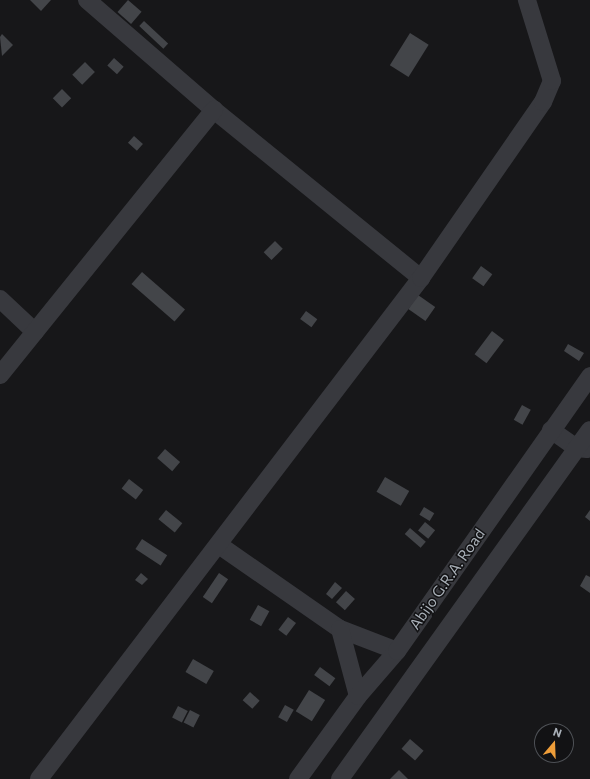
<!DOCTYPE html>
<html>
<head>
<meta charset="utf-8">
<style>
	body { margin:0 }
	#map { position:relative; width:590px; height:779px; overflow:hidden; background:#171719; font-family:Commissioner,sans-serif }
	div>[style] { position:absolute }
	.building>* { inset:0; background:#434549; transform-origin:0 0 }
	.minor>* { height:18px; margin:-9px; padding:0 9px; transform-origin:9px; border-radius:9px; background:#38393e }
	span { translate:-50% -50%; white-space:nowrap; text-align:center; line-height:1.15; -webkit-text-stroke:3px #121214; paint-order:stroke }
	.street-label { font-size:15px; color:#a9b0b8 }
	.north { position:absolute; left:534px; top:723px; width:40px; height:40px; box-sizing:border-box; background:#121214; border:1px solid #4e5156; border-radius:50%; rotate:19deg; font-size:11px; font-weight:700; line-height:16px; text-align:center; color:#a9b0b8 }
	.north::after { content:''; display:block; margin:auto; width:14px; height:18px; background:#ee9d39; clip-path:polygon(50% 0,100% 100%,50% 72%,0 100%) }
</style>
</head>
<body>
<div id="map">
	<div class="building">
		<i style="clip-path:polygon(30px 0,51px 0,41px 11px)"></i>
		<i style="left:128px;top:0;width:18px;height:16px;rotate:41deg"></i>
		<i style="left:144px;top:21px;width:33px;height:7px;rotate:43deg"></i>
		<i style="left:410px;top:33px;width:22px;height:38px;rotate:32deg"></i>
		<i style="clip-path:polygon(2px 34px,13px 45px,2px 56px,0 37px)"></i>
		<i style="left:114px;top:58px;width:13px;height:10px;rotate:42deg"></i>
		<i style="left:85px;top:62px;width:14px;height:18px;rotate:45deg"></i>
		<i style="left:62px;top:89px;width:13px;height:13px;rotate:45deg"></i>
		<i style="left:134px;top:136px;width:12px;height:9px;rotate:42deg"></i>
		<i style="left:275px;top:241px;width:11px;height:16px;rotate:45deg"></i>
		<i style="left:481px;top:266px;width:14px;height:15px;rotate:36deg"></i>
		<i style="left:142px;top:272px;width:57px;height:16px;rotate:41deg"></i>
		<i style="left:418px;top:295px;width:21px;height:17px;rotate:35deg"></i>
		<i style="left:306px;top:311px;width:14px;height:10px;rotate:36deg"></i>
		<i style="left:492px;top:331px;width:15px;height:29px;rotate:37deg"></i>
		<i style="clip-path:polygon(568px 344px,584px 353px,579px 361px,564px 351px)"></i>
		<i style="left:522px;top:405px;width:10px;height:17px;rotate:29deg"></i>
		<i style="left:165px;top:449px;width:20px;height:12px;rotate:41deg"></i>
		<i style="left:385px;top:477px;width:28px;height:17px;rotate:30deg"></i>
		<i style="left:129px;top:479px;width:18px;height:12px;rotate:38deg"></i>
		<i style="left:424px;top:507px;width:12px;height:9px;rotate:31deg"></i>
		<i style="left:166px;top:510px;width:21px;height:12px;rotate:39deg"></i>
		<i style="clip-path:polygon(590px 510px,590px 521px,585px 517px)"></i>
		<i style="left:425px;top:522px;width:13px;height:11px;rotate:39deg"></i>
		<i style="left:410px;top:528px;width:21px;height:8px;rotate:41deg"></i>
		<i style="left:142px;top:539px;width:30px;height:12px;rotate:33deg"></i>
		<i style="clip-path:polygon(141px 573px,148px 579px,142px 585px,135px 580px)"></i>
		<i style="left:219px;top:573px;width:11px;height:29px;rotate:34deg"></i>
		<i style="clip-path:polygon(586px 575px,590px 577px,590px 593px,580px 586px)"></i>
		<i style="clip-path:polygon(335px 582px,342px 588px,332px 599px,326px 594px)"></i>
		<i style="left:346px;top:591px;width:12px;height:15px;rotate:42deg"></i>
		<i style="left:258px;top:605px;width:13px;height:17px;rotate:29deg"></i>
		<i style="left:288px;top:617px;width:10px;height:16px;rotate:37deg"></i>
		<i style="left:193px;top:659px;width:24px;height:15px;rotate:30deg"></i>
		<i style="left:320px;top:667px;width:19px;height:10px;rotate:36deg"></i>
		<i style="left:309px;top:690px;width:19px;height:25px;rotate:32deg"></i>
		<i style="left:250px;top:692px;width:13px;height:11px;rotate:42deg"></i>
		<i style="left:285px;top:705px;width:10px;height:14px;rotate:29deg"></i>
		<i style="left:178px;top:706px;width:11px;height:13px;rotate:27deg"></i>
		<i style="left:190px;top:710px;width:11px;height:14px;rotate:27deg"></i>
		<i style="left:410px;top:739px;width:18px;height:13px;rotate:41deg"></i>
		<i style="clip-path:polygon(399px 770px,408px 779px,390px 779px)"></i>
	</div>
	<div class="minor">
		<i style="left:87px;top:0;width:168px;rotate:40.9deg"></i>
		<i style="left:214px;top:110px;width:267px;rotate:39.1deg"></i>
		<i style="left:0;top:299px;width:48px;rotate:43.3deg"></i>
		<i style="left:0;top:375px;width:341px;rotate:-51.1deg"></i>
		<i style="left:551px;top:430px;width:32px;rotate:35deg"></i>
		<i style="left:577px;top:448px;width:10px;rotate:6deg"></i>
		<i style="left:219px;top:545px;width:147px;rotate:34.8deg"></i>
		<i style="left:340px;top:629px;width:61px;rotate:21.1deg"></i>
		<i style="left:340px;top:629px;width:69px;rotate:75deg"></i>
		<i style="left:39px;top:779px;width:630px;rotate:-52.68deg"></i>
		<i style="left:421px;top:278px;width:214px;rotate:-55.3deg"></i>
		<i style="left:543px;top:102px;width:23px;rotate:-67deg"></i>
		<i style="left:552px;top:81px;width:85px;rotate:-107.2deg"></i>
		<i style="left:298px;top:779px;width:102px;rotate:-54.1deg"></i>
		<i style="left:358px;top:696px;width:60px;rotate:-49.1deg"></i>
		<i style="left:397px;top:651px;width:336px;rotate:-54.9deg"></i>
		<i style="left:340px;top:779px;width:429px;rotate:-54.4deg"></i>
	</div>
	<div class="street-label">
		<span style="left:447px;top:579px;rotate:-55deg">Abijo G.R.A. Road</span>
	</div>
	<div class="north">N</div>
</div>
</body>
</html>
